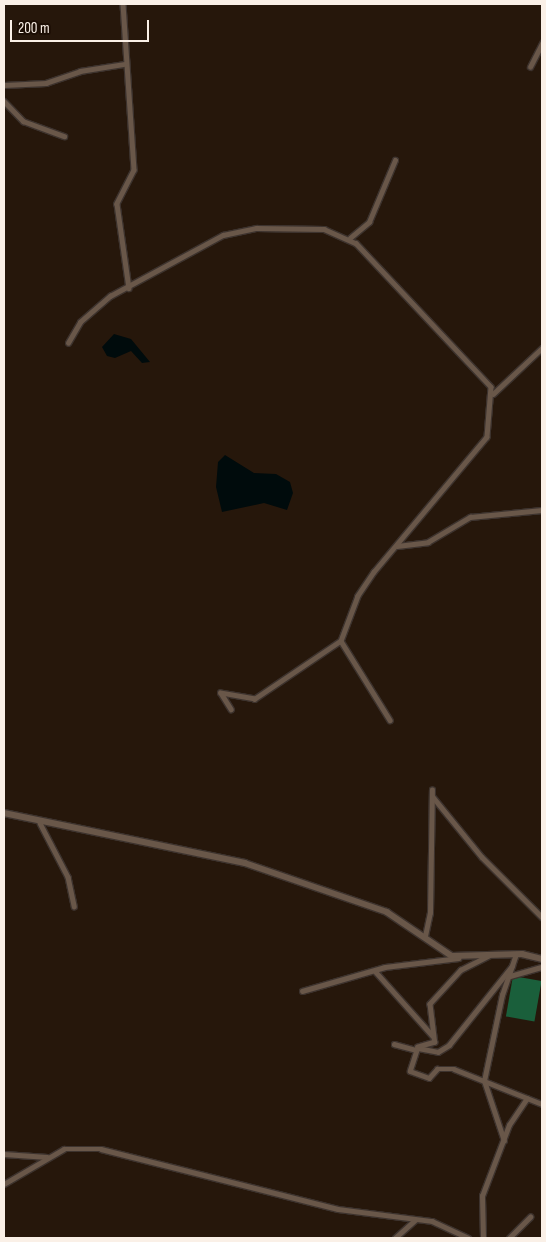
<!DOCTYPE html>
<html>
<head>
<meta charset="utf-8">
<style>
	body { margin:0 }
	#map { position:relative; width:546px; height:1242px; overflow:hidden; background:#26170b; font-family:"Sofia Sans Condensed",sans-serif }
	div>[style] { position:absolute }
	.forest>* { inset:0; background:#1a5f3b; transform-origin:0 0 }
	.water>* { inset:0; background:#000b0c }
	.roads { filter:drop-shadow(1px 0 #3d332e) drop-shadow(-1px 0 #3d332e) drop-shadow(0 1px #3d332e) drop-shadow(0 -1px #3d332e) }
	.street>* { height:4.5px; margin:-2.25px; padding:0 2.25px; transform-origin:2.25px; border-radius:2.25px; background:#695749 }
	.secondary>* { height:5.5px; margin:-2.75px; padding:0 2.75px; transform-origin:2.75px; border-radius:2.75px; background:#695749 }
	span { translate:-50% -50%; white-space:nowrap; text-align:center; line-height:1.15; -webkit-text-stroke:5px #1c0e04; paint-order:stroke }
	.frame { position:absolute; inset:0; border:5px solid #faf0e7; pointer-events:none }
	.scale { position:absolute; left:10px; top:20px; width:139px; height:22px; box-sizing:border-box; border:2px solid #faf0e7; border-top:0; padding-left:6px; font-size:15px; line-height:18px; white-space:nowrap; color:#faf0e7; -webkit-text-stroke:4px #1c0e04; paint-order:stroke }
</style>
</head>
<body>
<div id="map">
	<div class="forest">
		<i style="left:513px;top:976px;width:29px;height:41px;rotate:10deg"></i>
	</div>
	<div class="water">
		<i style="clip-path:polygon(114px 334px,131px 339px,150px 362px,142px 363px,131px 351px,115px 358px,107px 356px,102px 347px)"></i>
		<i style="clip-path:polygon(225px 455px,254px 473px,276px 474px,290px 482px,293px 493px,287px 510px,264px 503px,222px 512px,216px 487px,218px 462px)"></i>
	</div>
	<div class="roads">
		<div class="street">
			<i style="left:123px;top:4px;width:166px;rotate:86.2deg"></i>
			<i style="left:134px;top:170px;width:38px;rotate:117deg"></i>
			<i style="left:117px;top:204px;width:85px;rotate:81.9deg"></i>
			<i style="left:530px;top:67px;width:27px;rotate:-63deg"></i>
			<i style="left:4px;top:85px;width:42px;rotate:-2.7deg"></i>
			<i style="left:46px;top:83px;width:36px;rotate:-19deg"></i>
			<i style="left:80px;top:71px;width:45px;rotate:-9deg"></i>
			<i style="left:4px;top:101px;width:28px;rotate:46deg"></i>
			<i style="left:23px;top:121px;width:44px;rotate:20.1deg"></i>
			<i style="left:350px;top:238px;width:25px;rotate:-40deg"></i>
			<i style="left:369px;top:222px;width:67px;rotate:-67.2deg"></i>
			<i style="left:68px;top:343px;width:24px;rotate:-60deg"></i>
			<i style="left:80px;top:322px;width:40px;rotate:-41deg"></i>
			<i style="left:110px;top:296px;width:128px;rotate:-28.4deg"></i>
			<i style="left:223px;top:235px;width:34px;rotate:-12deg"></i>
			<i style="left:256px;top:228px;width:68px;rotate:0.8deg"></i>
			<i style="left:324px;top:229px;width:35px;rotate:24deg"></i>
			<i style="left:356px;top:243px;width:197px;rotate:46.8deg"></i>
			<i style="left:491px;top:387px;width:50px;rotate:94.6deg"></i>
			<i style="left:487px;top:437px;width:176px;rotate:129.9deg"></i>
			<i style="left:374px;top:572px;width:29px;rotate:124deg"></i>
			<i style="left:358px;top:596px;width:48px;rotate:110.7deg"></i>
			<i style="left:341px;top:641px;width:104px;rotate:146deg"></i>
			<i style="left:255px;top:699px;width:35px;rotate:-170deg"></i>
			<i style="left:493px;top:394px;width:67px;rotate:-43.2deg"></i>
			<i style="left:397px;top:546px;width:31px;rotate:-7deg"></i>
			<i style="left:428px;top:542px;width:49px;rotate:-30.8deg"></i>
			<i style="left:470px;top:517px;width:72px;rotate:-5.6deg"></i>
			<i style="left:341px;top:641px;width:93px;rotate:58.2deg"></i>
			<i style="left:221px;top:693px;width:19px;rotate:58deg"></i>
			<i style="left:433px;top:797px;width:77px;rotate:50.8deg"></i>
			<i style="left:482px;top:857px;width:85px;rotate:45deg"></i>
			<i style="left:40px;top:823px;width:61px;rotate:62.6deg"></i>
			<i style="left:68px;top:877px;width:30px;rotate:78deg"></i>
			<i style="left:425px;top:936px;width:24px;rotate:-78deg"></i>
			<i style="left:430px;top:913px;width:123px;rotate:-89.1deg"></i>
			<i style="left:489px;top:956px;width:31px;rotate:153deg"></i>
			<i style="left:461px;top:970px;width:46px;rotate:132.4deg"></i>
			<i style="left:430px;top:1004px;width:38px;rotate:83deg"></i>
			<i style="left:435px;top:1042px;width:18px;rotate:164deg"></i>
			<i style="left:418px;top:1047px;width:25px;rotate:108deg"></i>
			<i style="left:410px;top:1071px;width:20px;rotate:20deg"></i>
			<i style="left:429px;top:1078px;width:12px;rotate:-48deg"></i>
			<i style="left:437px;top:1069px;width:17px"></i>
			<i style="left:454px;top:1069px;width:95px;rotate:21.7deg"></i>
			<i style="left:375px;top:971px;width:86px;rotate:48.3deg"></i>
			<i style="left:510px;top:976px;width:33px;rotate:-16deg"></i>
			<i style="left:302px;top:991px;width:86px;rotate:-16.1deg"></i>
			<i style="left:385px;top:967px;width:74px;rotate:-7deg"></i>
			<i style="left:394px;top:1044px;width:23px;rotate:15deg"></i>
			<i style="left:418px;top:1048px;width:20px;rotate:11deg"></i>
			<i style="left:438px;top:1052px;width:13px;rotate:-32deg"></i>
			<i style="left:449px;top:1045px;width:101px;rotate:-51.4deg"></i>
			<i style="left:504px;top:1141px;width:63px;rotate:-108.4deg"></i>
			<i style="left:484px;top:1081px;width:88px;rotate:-78.2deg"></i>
			<i style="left:502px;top:995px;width:43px;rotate:-71.1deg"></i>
			<i style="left:4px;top:1154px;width:43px;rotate:4deg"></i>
			<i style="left:4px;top:1184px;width:69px;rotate:-30.3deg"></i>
			<i style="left:64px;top:1149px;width:37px"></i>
			<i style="left:101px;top:1149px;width:244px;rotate:14.2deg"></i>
			<i style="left:338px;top:1209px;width:95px;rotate:7.3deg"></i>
			<i style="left:432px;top:1221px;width:40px;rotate:25deg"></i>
			<i style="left:395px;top:1238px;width:27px;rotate:-42deg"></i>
			<i style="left:483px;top:1238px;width:42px;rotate:-91.4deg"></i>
			<i style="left:482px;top:1196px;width:76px;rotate:-69.2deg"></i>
			<i style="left:509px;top:1125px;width:32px;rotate:-56deg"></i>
			<i style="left:509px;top:1238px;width:30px;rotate:-45deg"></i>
		</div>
		<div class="secondary">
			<i style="left:4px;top:813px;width:246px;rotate:11.7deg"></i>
			<i style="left:245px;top:863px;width:150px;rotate:19deg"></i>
			<i style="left:387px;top:912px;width:78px;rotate:34.1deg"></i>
			<i style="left:452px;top:956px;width:70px;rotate:-1.6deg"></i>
			<i style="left:522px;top:954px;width:21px;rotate:14deg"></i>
		</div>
	</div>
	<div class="frame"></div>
	<div class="scale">200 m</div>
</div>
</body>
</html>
